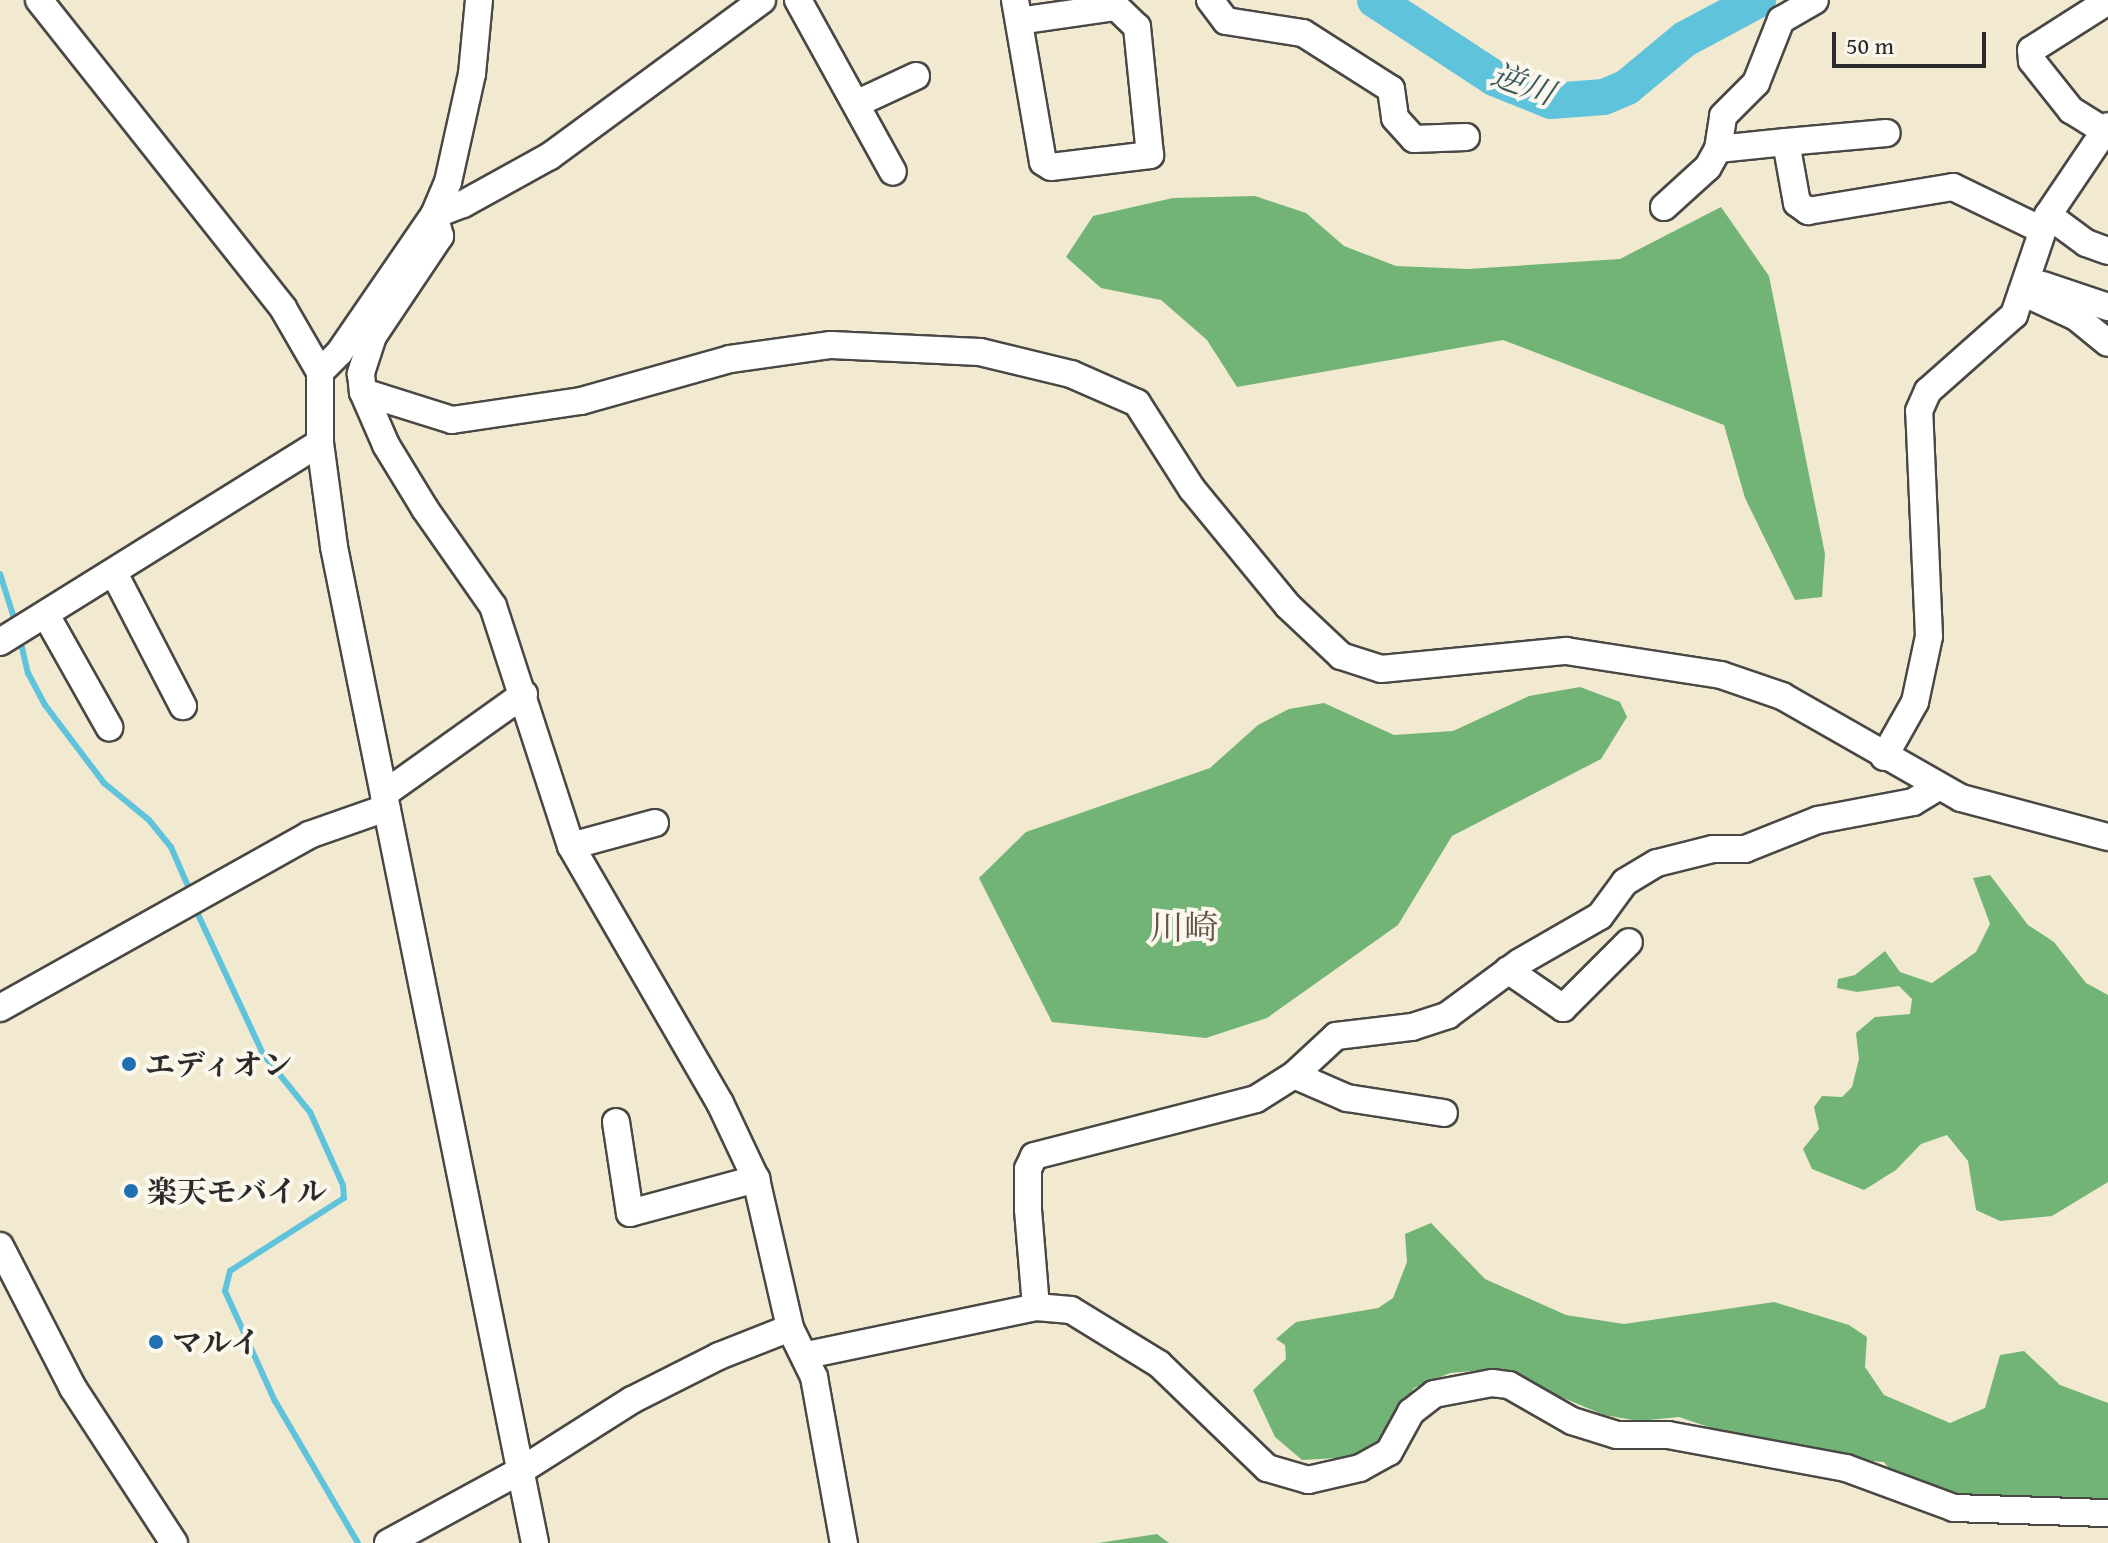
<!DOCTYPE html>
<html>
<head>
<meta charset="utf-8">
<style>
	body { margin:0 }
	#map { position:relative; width:2108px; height:1543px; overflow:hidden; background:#f2e9d1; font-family:"Gentium Book Plus","Noto Serif JP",serif }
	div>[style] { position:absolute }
	.forest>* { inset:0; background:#72b476 }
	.stream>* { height:6px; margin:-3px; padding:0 3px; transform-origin:3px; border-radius:3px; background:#5ec3db }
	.river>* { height:36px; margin:-18px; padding:0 18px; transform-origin:18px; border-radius:18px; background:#5ec3db }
	.roads { filter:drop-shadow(2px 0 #494844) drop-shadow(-2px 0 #494844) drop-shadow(0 2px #494844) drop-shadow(0 -2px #494844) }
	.minor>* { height:26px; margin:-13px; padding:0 13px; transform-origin:13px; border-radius:13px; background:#fff }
	.dots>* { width:22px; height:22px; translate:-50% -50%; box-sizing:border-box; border:4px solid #fbf7ec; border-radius:50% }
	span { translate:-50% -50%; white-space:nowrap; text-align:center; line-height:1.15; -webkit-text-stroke:8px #fbf7ec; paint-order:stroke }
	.poi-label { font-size:30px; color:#2b2b2b; font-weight:700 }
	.left { translate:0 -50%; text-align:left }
	.water-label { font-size:32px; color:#3a5960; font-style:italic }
	.quarter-label { font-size:34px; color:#615446 }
	.scale { position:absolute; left:1832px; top:32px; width:154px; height:36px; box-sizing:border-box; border:4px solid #2b2b2b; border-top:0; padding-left:10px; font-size:24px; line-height:28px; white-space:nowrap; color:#2b2b2b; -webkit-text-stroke:6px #fbf7ec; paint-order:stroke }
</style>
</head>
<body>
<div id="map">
	<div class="forest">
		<i style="clip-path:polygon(1255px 196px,1306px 213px,1344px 246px,1396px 266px,1468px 269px,1620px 259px,1721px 207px,1769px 276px,1825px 554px,1822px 597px,1795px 600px,1745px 498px,1724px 425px,1503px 340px,1237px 387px,1207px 340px,1161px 300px,1101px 288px,1066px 257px,1093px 216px,1173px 198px)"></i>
		<i style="clip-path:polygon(1580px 687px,1620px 702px,1627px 717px,1601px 759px,1452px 836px,1398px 925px,1267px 1018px,1206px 1038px,1052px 1022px,979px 878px,1026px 832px,1210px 768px,1258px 725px,1289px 709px,1324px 703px,1394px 735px,1453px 731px,1529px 696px)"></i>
		<i style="clip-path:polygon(1990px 875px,2028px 925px,2054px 942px,2086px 983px,2108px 995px,2108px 1182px,2052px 1216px,2000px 1221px,1976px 1210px,1968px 1161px,1947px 1135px,1921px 1144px,1896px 1170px,1864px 1190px,1812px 1169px,1803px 1149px,1819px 1129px,1814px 1107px,1822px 1096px,1842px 1097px,1852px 1087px,1859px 1059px,1856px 1033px,1875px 1017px,1910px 1014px,1912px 999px,1899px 986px,1857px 992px,1837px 988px,1838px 979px,1855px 975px,1885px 951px,1900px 972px,1932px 983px,1976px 952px,1990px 924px,1973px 878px)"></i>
		<i style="clip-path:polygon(1431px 1223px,1485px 1279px,1566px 1315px,1624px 1324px,1774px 1302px,1849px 1325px,1867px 1337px,1865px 1367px,1884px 1395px,1950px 1423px,1985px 1408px,2000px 1355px,2024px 1351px,2060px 1385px,2108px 1403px,2108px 1503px,1962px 1503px,1901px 1483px,1884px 1462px,1792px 1455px,1679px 1417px,1639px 1421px,1604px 1415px,1494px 1369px,1450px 1373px,1414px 1388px,1377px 1448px,1355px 1457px,1302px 1460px,1275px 1437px,1253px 1390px,1286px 1359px,1285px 1345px,1276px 1339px,1296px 1322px,1378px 1308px,1393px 1298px,1407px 1262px,1405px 1234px)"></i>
		<i style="clip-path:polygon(1157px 1534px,1169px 1543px,1098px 1543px)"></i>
	</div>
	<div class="stream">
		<i style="left:0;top:574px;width:52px;rotate:72.3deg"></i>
		<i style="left:20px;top:639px;width:35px;rotate:77deg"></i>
		<i style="left:28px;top:673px;width:36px;rotate:62deg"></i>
		<i style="left:45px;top:705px;width:98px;rotate:52.9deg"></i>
		<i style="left:104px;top:783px;width:58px;rotate:39.4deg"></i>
		<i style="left:149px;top:820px;width:35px;rotate:51deg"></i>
		<i style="left:171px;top:847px;width:50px;rotate:66.5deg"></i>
		<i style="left:195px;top:908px;width:161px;rotate:65deg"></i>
		<i style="left:263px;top:1054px;width:75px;rotate:51deg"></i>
		<i style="left:310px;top:1112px;width:80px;rotate:65.7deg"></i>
		<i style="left:343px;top:1185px;width:13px;rotate:86deg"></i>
		<i style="left:344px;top:1198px;width:135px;rotate:147.4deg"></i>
		<i style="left:230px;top:1271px;width:21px;rotate:104deg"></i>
		<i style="left:225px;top:1291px;width:121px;rotate:65.6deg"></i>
		<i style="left:275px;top:1401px;width:164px;rotate:59.7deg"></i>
	</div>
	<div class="river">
		<i style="left:1375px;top:0;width:142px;rotate:33.2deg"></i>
		<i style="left:1494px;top:78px;width:61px;rotate:22deg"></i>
		<i style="left:1551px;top:101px;width:53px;rotate:-4.3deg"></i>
		<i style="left:1604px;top:97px;width:25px;rotate:-23deg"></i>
		<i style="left:1627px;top:87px;width:75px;rotate:-39.6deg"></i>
		<i style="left:1685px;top:39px;width:83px;rotate:-28.1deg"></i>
	</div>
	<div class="roads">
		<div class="minor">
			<i style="left:39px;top:0;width:393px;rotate:51.6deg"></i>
			<i style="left:283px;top:308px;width:74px;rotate:60deg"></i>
			<i style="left:320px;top:372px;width:71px;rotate:90deg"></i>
			<i style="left:320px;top:443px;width:105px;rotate:82.3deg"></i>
			<i style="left:334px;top:547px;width:1016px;rotate:78.59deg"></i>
			<i style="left:798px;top:0;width:196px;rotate:61.1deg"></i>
			<i style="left:1015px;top:0;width:164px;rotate:80.2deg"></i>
			<i style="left:1043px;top:162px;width:9px;rotate:32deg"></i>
			<i style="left:1051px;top:167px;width:100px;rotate:-6.9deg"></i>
			<i style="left:1150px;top:155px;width:129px;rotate:-95.8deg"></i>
			<i style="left:1137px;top:27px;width:29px;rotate:-136deg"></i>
			<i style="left:1116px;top:7px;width:98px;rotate:171.8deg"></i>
			<i style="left:1210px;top:0;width:26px;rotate:53deg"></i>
			<i style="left:1226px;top:21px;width:78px;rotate:8.9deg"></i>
			<i style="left:1303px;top:33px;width:104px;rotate:32.5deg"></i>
			<i style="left:1391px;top:89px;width:29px;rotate:82deg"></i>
			<i style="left:1395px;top:118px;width:28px;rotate:48deg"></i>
			<i style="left:1414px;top:139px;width:52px;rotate:-2.2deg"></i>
			<i style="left:2108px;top:1px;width:91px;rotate:147.5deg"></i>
			<i style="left:2031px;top:50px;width:11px;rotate:85deg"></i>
			<i style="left:2032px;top:61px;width:63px;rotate:51.5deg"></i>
			<i style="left:2071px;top:110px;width:44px;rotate:31.9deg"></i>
			<i style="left:858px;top:103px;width:64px;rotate:-25deg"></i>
			<i style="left:1786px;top:142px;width:101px;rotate:-5.1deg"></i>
			<i style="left:1718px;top:149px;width:68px;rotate:-5.9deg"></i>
			<i style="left:1786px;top:142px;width:62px;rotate:79.8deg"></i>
			<i style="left:1797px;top:203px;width:14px;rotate:36deg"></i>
			<i style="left:1808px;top:211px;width:147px;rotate:-9.4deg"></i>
			<i style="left:1953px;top:187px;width:99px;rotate:25.8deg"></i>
			<i style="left:1664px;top:207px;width:59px;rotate:-42.3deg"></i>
			<i style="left:1708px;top:167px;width:21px;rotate:-61deg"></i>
			<i style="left:1718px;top:149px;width:33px;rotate:-81deg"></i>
			<i style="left:1723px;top:116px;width:47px;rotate:-45deg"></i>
			<i style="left:1756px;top:83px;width:68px;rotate:-68.4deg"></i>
			<i style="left:1781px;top:20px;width:39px;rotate:-30deg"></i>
			<i style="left:434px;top:215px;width:22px;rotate:74deg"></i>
			<i style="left:440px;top:236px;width:120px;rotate:123.8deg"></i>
			<i style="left:373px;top:336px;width:40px;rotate:108deg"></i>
			<i style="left:361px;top:374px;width:18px;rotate:84deg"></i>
			<i style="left:363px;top:392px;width:58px;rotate:66.5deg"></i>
			<i style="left:386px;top:445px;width:75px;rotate:58.6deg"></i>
			<i style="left:425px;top:509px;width:118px;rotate:55deg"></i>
			<i style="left:493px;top:606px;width:252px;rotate:72deg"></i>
			<i style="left:571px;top:846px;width:297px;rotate:59.9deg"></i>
			<i style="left:720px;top:1103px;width:84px;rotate:64.7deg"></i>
			<i style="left:756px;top:1179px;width:153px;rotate:77.1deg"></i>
			<i style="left:790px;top:1328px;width:55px;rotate:63.9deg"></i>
			<i style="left:814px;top:1377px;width:169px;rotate:79.8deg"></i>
			<i style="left:434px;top:215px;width:31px;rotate:-21deg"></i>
			<i style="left:463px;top:204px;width:99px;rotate:-28.9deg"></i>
			<i style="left:550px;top:156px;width:263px;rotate:-36.3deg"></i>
			<i style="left:2048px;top:215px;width:47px;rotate:36.4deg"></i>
			<i style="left:2086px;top:243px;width:23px;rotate:20deg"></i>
			<i style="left:2043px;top:285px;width:69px;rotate:18.7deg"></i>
			<i style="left:2022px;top:292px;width:60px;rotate:24.8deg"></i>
			<i style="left:2076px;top:317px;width:41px;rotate:39.1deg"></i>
			<i style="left:320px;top:372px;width:27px;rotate:-45deg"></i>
			<i style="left:339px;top:353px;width:168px;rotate:-55.5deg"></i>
			<i style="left:434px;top:215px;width:36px;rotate:-67deg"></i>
			<i style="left:448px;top:182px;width:111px;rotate:-77.5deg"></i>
			<i style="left:472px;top:74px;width:74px;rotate:-84.6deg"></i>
			<i style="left:363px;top:392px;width:93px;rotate:17.5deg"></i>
			<i style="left:452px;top:420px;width:130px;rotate:-8.4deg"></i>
			<i style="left:581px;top:401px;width:155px;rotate:-15.7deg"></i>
			<i style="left:730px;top:359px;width:102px;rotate:-7.9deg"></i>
			<i style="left:831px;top:345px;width:149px;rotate:2.7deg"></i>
			<i style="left:980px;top:352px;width:94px;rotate:13.6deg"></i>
			<i style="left:1071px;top:374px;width:72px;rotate:23.7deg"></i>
			<i style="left:1137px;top:403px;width:102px;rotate:57.4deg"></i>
			<i style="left:1192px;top:489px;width:151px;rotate:50.6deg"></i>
			<i style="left:1288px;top:606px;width:73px;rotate:43.3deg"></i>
			<i style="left:1341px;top:656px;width:42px;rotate:18deg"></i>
			<i style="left:1381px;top:669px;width:186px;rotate:-5.6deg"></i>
			<i style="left:1566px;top:651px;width:157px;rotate:8.8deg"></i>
			<i style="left:1721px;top:675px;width:65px;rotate:19deg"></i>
			<i style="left:1782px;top:696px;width:206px;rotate:29.7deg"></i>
			<i style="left:1961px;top:798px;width:152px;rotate:14.9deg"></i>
			<i style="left:114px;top:573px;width:150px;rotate:62.6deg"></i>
			<i style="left:46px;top:615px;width:129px;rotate:60.6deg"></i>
			<i style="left:0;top:642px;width:377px;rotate:-31.9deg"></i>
			<i style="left:1884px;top:757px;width:63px;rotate:-60.6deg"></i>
			<i style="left:1915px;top:702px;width:67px;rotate:-78deg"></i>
			<i style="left:1929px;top:636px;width:225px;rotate:-92.5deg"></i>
			<i style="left:1919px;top:411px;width:22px;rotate:-66deg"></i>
			<i style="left:1928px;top:391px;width:115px;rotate:-41.5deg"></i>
			<i style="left:2014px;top:315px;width:106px;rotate:-71.2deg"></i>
			<i style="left:2048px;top:215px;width:107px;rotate:-56deg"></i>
			<i style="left:384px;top:794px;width:172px;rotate:-35.5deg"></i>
			<i style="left:571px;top:846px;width:87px;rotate:-15.3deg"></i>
			<i style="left:1508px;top:970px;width:67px;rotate:34.6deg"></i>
			<i style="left:1563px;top:1008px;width:93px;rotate:-45deg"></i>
			<i style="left:0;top:1008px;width:354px;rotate:-29.2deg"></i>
			<i style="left:309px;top:835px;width:82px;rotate:-19.3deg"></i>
			<i style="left:1294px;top:1075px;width:58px;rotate:23.5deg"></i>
			<i style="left:1347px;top:1098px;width:98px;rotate:8.8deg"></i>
			<i style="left:616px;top:1122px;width:92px;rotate:81.3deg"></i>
			<i style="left:630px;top:1213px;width:131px;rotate:-15.1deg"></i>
			<i style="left:0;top:1246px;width:160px;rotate:62.8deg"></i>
			<i style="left:73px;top:1388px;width:185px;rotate:56.9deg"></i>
			<i style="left:1036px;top:1307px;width:98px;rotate:-94.7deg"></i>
			<i style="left:1028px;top:1209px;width:40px;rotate:-90deg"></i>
			<i style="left:1028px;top:1169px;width:14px;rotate:-65deg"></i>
			<i style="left:1034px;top:1156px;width:229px;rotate:-14.4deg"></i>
			<i style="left:1256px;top:1099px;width:45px;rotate:-32.3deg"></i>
			<i style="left:1294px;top:1075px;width:57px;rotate:-42.9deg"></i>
			<i style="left:1336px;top:1036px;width:77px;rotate:-6.8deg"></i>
			<i style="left:1412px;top:1027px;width:38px;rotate:-18deg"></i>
			<i style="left:1448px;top:1015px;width:89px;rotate:-36.4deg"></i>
			<i style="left:1520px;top:962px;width:92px;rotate:-29.9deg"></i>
			<i style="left:1600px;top:916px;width:42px;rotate:-53.7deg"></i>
			<i style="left:1625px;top:882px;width:37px;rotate:-31deg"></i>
			<i style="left:1657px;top:863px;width:58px;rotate:-14deg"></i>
			<i style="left:1713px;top:849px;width:32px"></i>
			<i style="left:1745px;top:849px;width:79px;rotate:-21.7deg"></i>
			<i style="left:1818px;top:820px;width:97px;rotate:-10.7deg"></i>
			<i style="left:1913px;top:802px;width:29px;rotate:-31deg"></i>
			<i style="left:807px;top:1355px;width:234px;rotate:-11.8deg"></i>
			<i style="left:1036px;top:1307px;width:35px;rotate:5deg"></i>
			<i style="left:1071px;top:1310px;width:103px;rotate:31.5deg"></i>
			<i style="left:1159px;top:1364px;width:150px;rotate:43.9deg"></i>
			<i style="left:1267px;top:1468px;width:43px;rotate:16.3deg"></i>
			<i style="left:1308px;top:1480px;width:53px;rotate:-13deg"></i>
			<i style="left:1360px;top:1468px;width:33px;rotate:-29deg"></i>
			<i style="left:1389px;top:1452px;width:46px;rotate:-61.2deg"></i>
			<i style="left:1411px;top:1412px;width:29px;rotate:-38deg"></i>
			<i style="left:1434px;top:1394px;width:59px;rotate:-10.7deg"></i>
			<i style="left:1492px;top:1383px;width:17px;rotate:7deg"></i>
			<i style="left:1509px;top:1385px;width:73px;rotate:29.7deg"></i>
			<i style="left:1572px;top:1421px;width:47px;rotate:17.3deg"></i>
			<i style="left:1617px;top:1435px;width:51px"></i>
			<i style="left:1668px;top:1435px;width:181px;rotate:10.5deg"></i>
			<i style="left:1846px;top:1468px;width:115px;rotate:20.3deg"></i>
			<i style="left:1954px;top:1508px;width:154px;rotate:1.9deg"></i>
			<i style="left:388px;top:1543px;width:150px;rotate:-28.6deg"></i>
			<i style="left:520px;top:1471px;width:133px;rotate:-32.4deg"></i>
			<i style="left:632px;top:1400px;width:97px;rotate:-26.8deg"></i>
			<i style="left:719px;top:1356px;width:76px;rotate:-21.5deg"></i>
		</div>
	</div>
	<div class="dots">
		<i style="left:129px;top:1064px;background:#1f6fb2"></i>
		<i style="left:131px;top:1191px;background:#1f6fb2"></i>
		<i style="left:156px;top:1342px;background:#1f6fb2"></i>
	</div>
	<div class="poi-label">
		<span class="left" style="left:145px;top:1064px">エディオン</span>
		<span class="left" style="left:147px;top:1191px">楽天モバイル</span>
		<span class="left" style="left:172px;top:1342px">マルイ</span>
	</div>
	<div class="water-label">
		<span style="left:1523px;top:84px;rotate:20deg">逆川</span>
	</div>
	<div class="quarter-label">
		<span style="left:1184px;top:927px">川崎</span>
	</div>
	<div class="scale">50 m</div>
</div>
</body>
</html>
